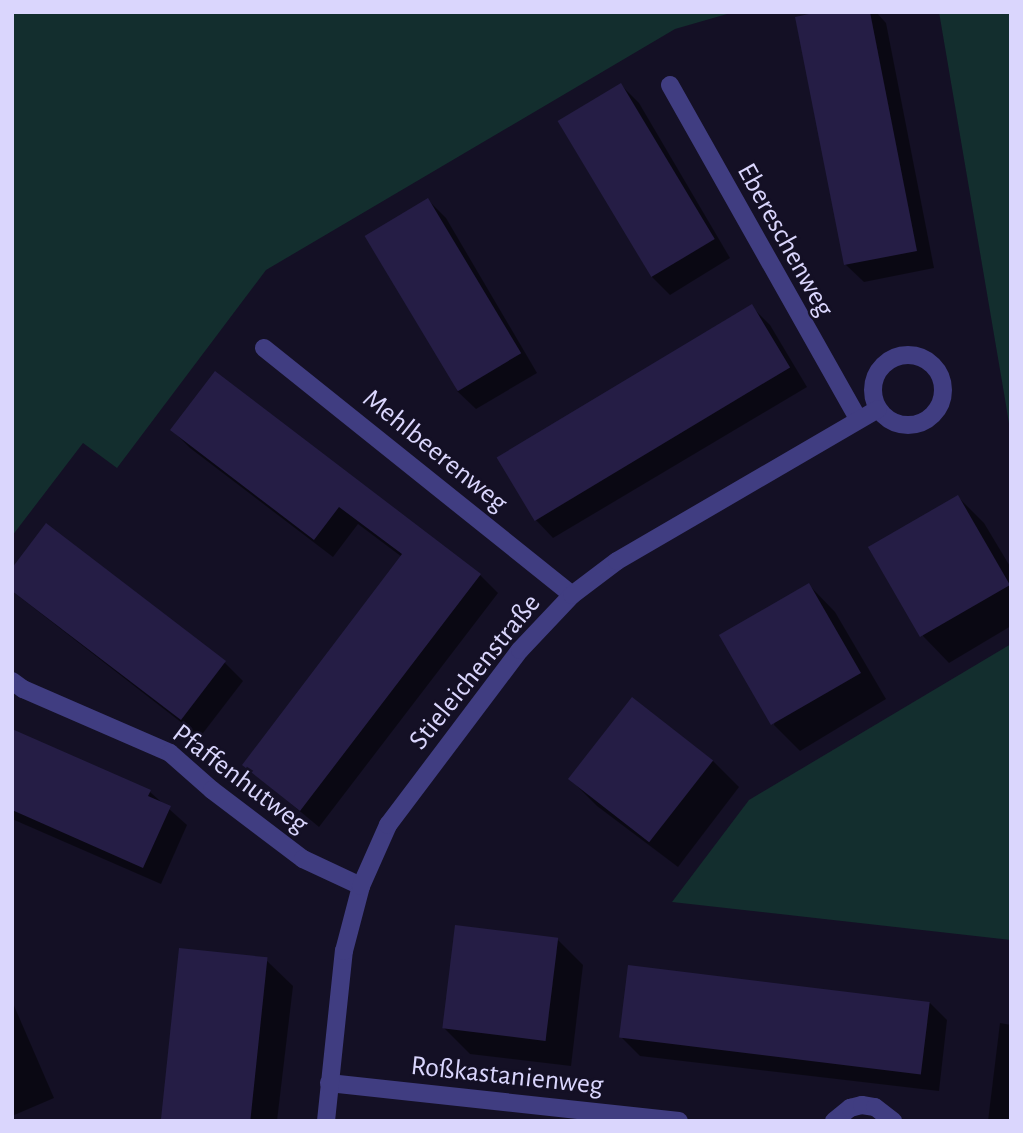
<!DOCTYPE html>
<html>
<head>
<meta charset="utf-8">
<style>
	body { margin:0 }
	#map { position:relative; width:1023px; height:1133px; overflow:hidden; background:#141025; font-family:"Alegreya Sans",sans-serif }
	div>[style] { position:absolute }
	.green>* { inset:0; background:#132e2e }
	.shadow>* { inset:0; background:#0007 }
	.building>* { inset:0; background:#251d45; transform-origin:0 0 }
	.minor>* { height:18px; margin:-9px; padding:0 9px; transform-origin:9px; border-radius:9px; background:#403d81 }
	.minor>.ring { margin:-9px; padding:0; box-sizing:content-box; background:none; border:18px solid #403d81; border-radius:50% }
	span { translate:-50% -50%; white-space:nowrap; text-align:center; line-height:1.15; -webkit-text-stroke:5px #141025; paint-order:stroke }
	.street-label { font-size:28px; color:#dad6fd }
	.frame { position:absolute; inset:0; border:14px solid #dad6fd; pointer-events:none }
</style>
</head>
<body>
<div id="map">
	<div class="green">
		<i style="clip-path:polygon(12px 12px,734px 12px,675px 29px,266px 270px,117px 468px,83px 443px,12px 536px)"></i>
		<i style="clip-path:polygon(939px 12px,1011px 12px,1011px 436px,1005px 399px)"></i>
		<i style="clip-path:polygon(1011px 644px,1011px 940px,672px 902px,749px 800px)"></i>
	</div>
	<div class="shadow">
		<i style="clip-path:polygon(827px 12px,876px 12px,886px 23px,934px 268px,864px 282px,845px 264px)"></i>
		<i style="clip-path:polygon(621px 85px,639px 103px,730px 258px,670px 295px,651px 276px,560px 121px)"></i>
		<i style="clip-path:polygon(428px 200px,446px 218px,537px 373px,476px 409px,457px 391px)"></i>
		<i style="clip-path:polygon(752px 307px,770px 325px,807px 387px,553px 538px,535px 519px,499px 457px)"></i>
		<i style="clip-path:polygon(215px 374px,480px 575px,498px 593px,319px 827px,244px 765px,402px 557px,358px 524px,333px 557px,190px 448px,172px 430px)"></i>
		<i style="clip-path:polygon(958px 497px,984px 523px,1011px 568px,1011px 626px,949px 663px,923px 636px)"></i>
		<i style="clip-path:polygon(46px 526px,225px 663px,243px 681px,200px 737px,12px 591px)"></i>
		<i style="clip-path:polygon(809px 585px,835px 612px,886px 699px,800px 751px,774px 725px)"></i>
		<i style="clip-path:polygon(632px 699px,713px 761px,739px 787px,678px 867px,597px 806px,571px 780px)"></i>
		<i style="clip-path:polygon(12px 731px,150px 792px,187px 825px,161px 884px,12px 819px)"></i>
		<i style="clip-path:polygon(557px 939px,583px 965px,571px 1066px,470px 1054px,444px 1028px)"></i>
		<i style="clip-path:polygon(266px 960px,293px 986px,277px 1121px,184px 1121px)"></i>
		<i style="clip-path:polygon(12px 1001px,54px 1098px,12px 1116px)"></i>
		<i style="clip-path:polygon(929px 1002px,947px 1020px,939px 1091px,640px 1056px,622px 1038px)"></i>
		<i style="clip-path:polygon(1000px 1023px,1011px 1025px,1011px 1121px,988px 1121px)"></i>
	</div>
	<div class="building">
		<i style="clip-path:polygon(818px 12px,870px 12px,917px 251px,844px 265px,795px 17px)"></i>
		<i style="left:621px;top:83px;width:182px;height:74px;rotate:59deg"></i>
		<i style="left:428px;top:198px;width:181px;height:74px;rotate:59deg"></i>
		<i style="left:752px;top:304px;width:74px;height:298px;rotate:59deg"></i>
		<i style="clip-path:polygon(215px 371px,481px 574px,300px 811px,242px 765px,402px 554px,339px 507px,314px 540px,170px 430px)"></i>
		<i style="left:958px;top:495px;width:104px;height:104px;rotate:60deg"></i>
		<i style="clip-path:polygon(46px 523px,226px 661px,181px 720px,12px 591px,12px 568px)"></i>
		<i style="left:809px;top:583px;width:104px;height:104px;rotate:60deg"></i>
		<i style="left:632px;top:697px;width:103px;height:104px;rotate:38deg"></i>
		<i style="clip-path:polygon(12px 729px,151px 790px,148px 796px,171px 806px,143px 868px,12px 810px)"></i>
		<i style="left:455px;top:925px;width:104px;height:104px;rotate:7deg"></i>
		<i style="left:179px;top:948px;width:89px;height:174px;rotate:6deg"></i>
		<i style="left:628px;top:965px;width:304px;height:73px;rotate:7deg"></i>
	</div>
	<div class="minor">
		<i style="left:670px;top:85px;width:383px;rotate:60.6deg"></i>
		<i style="left:264px;top:348px;width:395px;rotate:38.7deg"></i>
		<i class="ring" style="left:873px;top:355px;width:52px;height:52px"></i>
		<i style="left:12px;top:681px;width:14px;rotate:36deg"></i>
		<i style="left:23px;top:689px;width:160px;rotate:23.5deg"></i>
		<i style="left:170px;top:753px;width:56px;rotate:41.4deg"></i>
		<i style="left:212px;top:790px;width:114px;rotate:37.2deg"></i>
		<i style="left:303px;top:859px;width:64px;rotate:25deg"></i>
		<i style="left:329px;top:1083px;width:352px;rotate:6.2deg"></i>
		<i style="left:326px;top:1121px;width:171px;rotate:-84deg"></i>
		<i style="left:344px;top:951px;width:67px;rotate:-75.3deg"></i>
		<i style="left:361px;top:886px;width:67px;rotate:-66.1deg"></i>
		<i style="left:388px;top:825px;width:219px;rotate:-53deg"></i>
		<i style="left:520px;top:650px;width:76px;rotate:-46.6deg"></i>
		<i style="left:572px;top:595px;width:56px;rotate:-37.1deg"></i>
		<i style="left:617px;top:561px;width:302px;rotate:-30.2deg"></i>
		<i style="left:834px;top:1121px;width:21px;rotate:-39deg"></i>
		<i style="left:850px;top:1108px;width:12px;rotate:-14deg"></i>
		<i style="left:862px;top:1105px;width:13px;rotate:9deg"></i>
		<i style="left:875px;top:1107px;width:23px;rotate:38deg"></i>
	</div>
	<div class="street-label">
		<span style="left:785px;top:240px;rotate:61deg">Ebereschenweg</span>
		<span style="left:435px;top:451px;rotate:39deg">Mehlbeerenweg</span>
		<span style="left:475px;top:672px;rotate:-51deg">Stieleichenstraße</span>
		<span style="left:240px;top:779px;rotate:37deg">Pfaffenhutweg</span>
		<span style="left:507px;top:1076px;rotate:6deg">Roßkastanienweg</span>
	</div>
	<div class="frame"></div>
</div>
</body>
</html>
